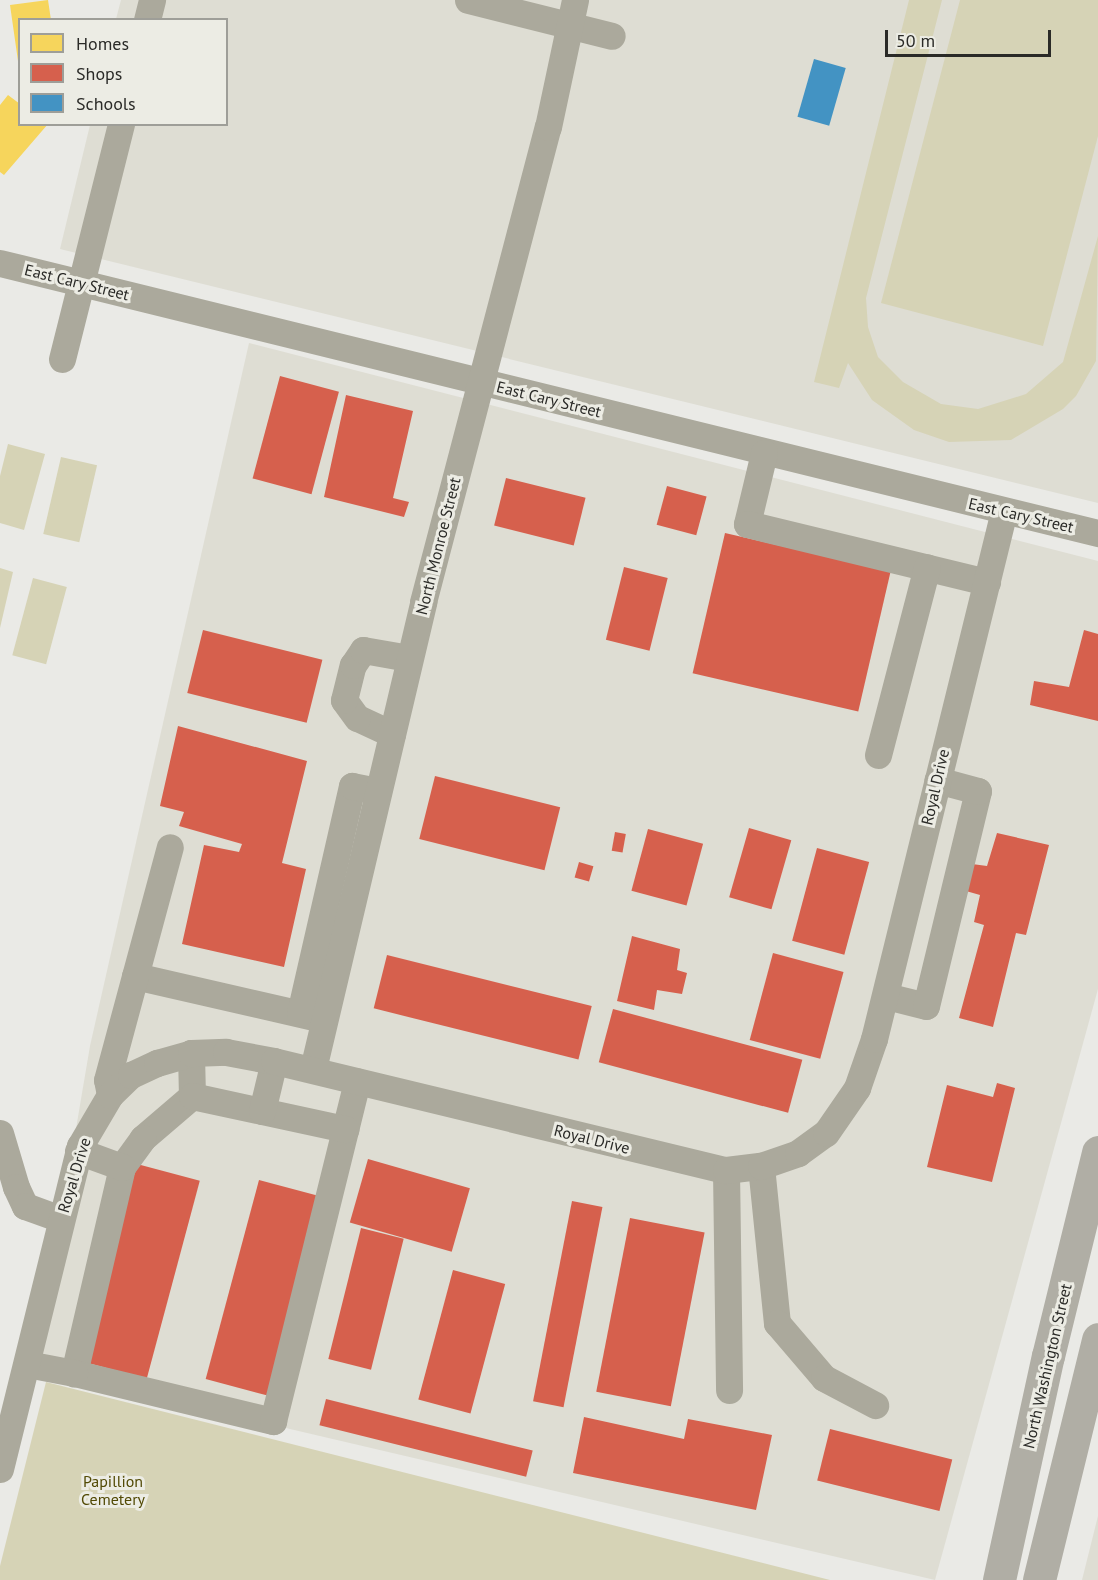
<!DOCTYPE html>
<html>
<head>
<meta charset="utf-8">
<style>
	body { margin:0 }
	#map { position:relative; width:1098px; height:1580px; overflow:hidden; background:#eaeae6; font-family:"PT Sans",sans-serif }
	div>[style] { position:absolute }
	.built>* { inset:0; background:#deddd3 }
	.green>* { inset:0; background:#d6d3b6; transform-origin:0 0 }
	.homes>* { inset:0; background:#f6d55c }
	.shops>* { inset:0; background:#d6604d; transform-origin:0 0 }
	.schools>* { inset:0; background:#4393c3; transform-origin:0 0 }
	.minor>* { height:27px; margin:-13.5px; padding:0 13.5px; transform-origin:13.5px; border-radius:13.5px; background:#aba99c }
	.major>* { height:33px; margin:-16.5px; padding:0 16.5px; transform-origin:16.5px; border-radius:16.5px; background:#b0aea5 }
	span { translate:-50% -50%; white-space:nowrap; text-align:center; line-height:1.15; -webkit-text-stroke:6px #ecece4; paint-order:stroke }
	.street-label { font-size:16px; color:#2a2a27 }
	.park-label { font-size:16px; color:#524a05 }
	.legend { position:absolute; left:18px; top:18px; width:210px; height:108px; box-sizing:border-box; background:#ecece4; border:2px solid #9e9e98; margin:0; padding:8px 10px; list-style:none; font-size:18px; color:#2a2a27 }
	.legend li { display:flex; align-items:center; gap:12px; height:30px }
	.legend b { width:30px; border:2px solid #9e9e98 }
	.scale { position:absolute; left:885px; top:30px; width:166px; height:27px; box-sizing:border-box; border:3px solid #2a2a27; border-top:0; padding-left:8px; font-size:18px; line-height:21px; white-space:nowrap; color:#2a2a27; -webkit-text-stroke:4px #ecece4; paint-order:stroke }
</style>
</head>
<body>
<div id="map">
	<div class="built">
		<i style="clip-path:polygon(121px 0,1098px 0,1098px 503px,60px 249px,90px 125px,226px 124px,226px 20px,116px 19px)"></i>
		<i style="clip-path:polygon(249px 343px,1098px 561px,1098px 989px,935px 1580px,290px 1429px,37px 1359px,90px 1046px)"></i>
		<i style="clip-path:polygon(1098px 1516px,1098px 1580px,1082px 1580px)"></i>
	</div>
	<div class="green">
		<i style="clip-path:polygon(909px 0,942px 0,866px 298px,868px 327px,878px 357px,903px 382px,941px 404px,978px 409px,1026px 394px,1063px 362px,1098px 236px,1096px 361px,1076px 396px,1063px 409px,1011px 440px,949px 442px,914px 430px,872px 400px,848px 363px,839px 388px,814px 382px)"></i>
		<i style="clip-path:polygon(960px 0,1098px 0,1098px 136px,1043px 346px,881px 303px)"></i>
		<i style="clip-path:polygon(8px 444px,45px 454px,24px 530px,0 523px,0 476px)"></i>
		<i style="left:61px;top:457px;width:37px;height:79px;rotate:13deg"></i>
		<i style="clip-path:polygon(0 568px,13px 572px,0 628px)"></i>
		<i style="left:33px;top:578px;width:35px;height:80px;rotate:15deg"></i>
		<i style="clip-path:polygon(46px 1382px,830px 1580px,0 1580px,0 1566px)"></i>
	</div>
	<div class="homes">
		<i style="clip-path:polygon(48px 0,51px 20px,20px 20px,18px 61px,10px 5px)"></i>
		<i style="clip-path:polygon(8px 95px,20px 104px,20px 124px,48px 124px,4px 175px,0 172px,0 105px)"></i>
	</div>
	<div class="shops">
		<i style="left:280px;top:376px;width:61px;height:106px;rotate:15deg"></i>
		<i style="clip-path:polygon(346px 395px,413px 411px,393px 498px,409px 502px,404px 517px,324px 497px)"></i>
		<i style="left:506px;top:478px;width:82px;height:49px;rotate:14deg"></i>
		<i style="left:667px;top:486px;width:41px;height:40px;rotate:15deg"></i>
		<i style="left:725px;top:533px;width:170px;height:144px;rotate:13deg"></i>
		<i style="left:624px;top:567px;width:45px;height:75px;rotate:14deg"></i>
		<i style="left:203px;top:630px;width:123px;height:65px;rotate:14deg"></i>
		<i style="clip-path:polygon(1084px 630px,1098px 634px,1098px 721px,1030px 705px,1034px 681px,1069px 687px)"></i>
		<i style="clip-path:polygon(178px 726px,307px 761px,282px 863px,306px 869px,284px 967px,182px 944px,204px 845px,239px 852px,242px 844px,179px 826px,184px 812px,160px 806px)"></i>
		<i style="left:435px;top:776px;width:129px;height:65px;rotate:14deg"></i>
		<i style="left:749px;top:828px;width:44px;height:72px;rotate:16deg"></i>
		<i style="left:648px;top:829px;width:57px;height:64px;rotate:15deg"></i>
		<i style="left:615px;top:832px;width:11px;height:19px;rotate:10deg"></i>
		<i style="clip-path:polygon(997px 833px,1049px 845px,1026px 935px,1016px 933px,993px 1027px,959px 1018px,984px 925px,974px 922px,980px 895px,966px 891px,972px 864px,987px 866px)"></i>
		<i style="left:817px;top:848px;width:54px;height:96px;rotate:15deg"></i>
		<i style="left:579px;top:862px;width:15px;height:16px;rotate:16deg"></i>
		<i style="clip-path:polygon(632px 936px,680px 949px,677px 970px,687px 973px,682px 994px,657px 990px,654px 1010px,617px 1001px)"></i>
		<i style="left:773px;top:953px;width:73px;height:90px;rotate:15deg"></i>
		<i style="left:387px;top:955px;width:211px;height:55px;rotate:14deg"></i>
		<i style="left:613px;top:1009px;width:196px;height:55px;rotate:15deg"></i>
		<i style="clip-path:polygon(997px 1083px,1015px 1088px,992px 1182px,927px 1167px,947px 1085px,993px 1097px)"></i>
		<i style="left:368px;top:1159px;width:106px;height:66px;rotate:16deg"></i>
		<i style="left:137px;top:1164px;width:65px;height:205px;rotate:15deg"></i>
		<i style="left:259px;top:1180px;width:65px;height:206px;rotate:15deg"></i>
		<i style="left:572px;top:1201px;width:31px;height:204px;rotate:11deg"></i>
		<i style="left:630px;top:1218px;width:76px;height:177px;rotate:11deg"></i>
		<i style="left:361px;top:1228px;width:44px;height:135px;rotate:14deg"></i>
		<i style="left:453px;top:1270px;width:54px;height:134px;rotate:15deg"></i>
		<i style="left:326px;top:1399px;width:213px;height:27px;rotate:14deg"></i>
		<i style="clip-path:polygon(584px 1417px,684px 1439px,688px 1419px,772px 1435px,756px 1510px,573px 1473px)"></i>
		<i style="left:830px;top:1429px;width:126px;height:53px;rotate:14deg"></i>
	</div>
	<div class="schools">
		<i style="left:814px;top:59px;width:33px;height:60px;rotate:16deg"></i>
	</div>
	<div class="minor">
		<i style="left:468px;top:0;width:148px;rotate:14deg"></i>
		<i style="left:147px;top:20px;width:21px;rotate:-76deg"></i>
		<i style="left:0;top:263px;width:1131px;rotate:13.82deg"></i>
		<i style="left:62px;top:359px;width:242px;rotate:-75.9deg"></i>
		<i style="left:764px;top:453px;width:73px;rotate:103.5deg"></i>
		<i style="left:747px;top:524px;width:247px;rotate:13.6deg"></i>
		<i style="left:392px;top:734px;width:38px;rotate:-155deg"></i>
		<i style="left:357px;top:718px;width:22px;rotate:-126deg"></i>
		<i style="left:344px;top:700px;width:36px;rotate:-76deg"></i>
		<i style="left:353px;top:665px;width:18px;rotate:-56deg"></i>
		<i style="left:363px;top:650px;width:47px;rotate:9.9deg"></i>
		<i style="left:878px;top:755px;width:194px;rotate:-75.4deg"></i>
		<i style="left:135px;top:976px;width:188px;rotate:12.9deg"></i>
		<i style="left:886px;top:996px;width:41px;rotate:14deg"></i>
		<i style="left:926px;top:1006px;width:221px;rotate:-76.4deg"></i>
		<i style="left:978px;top:791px;width:42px;rotate:-165deg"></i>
		<i style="left:300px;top:1013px;width:233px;rotate:-77.1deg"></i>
		<i style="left:352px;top:786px;width:26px;rotate:11deg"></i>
		<i style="left:191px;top:1053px;width:43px;rotate:88.7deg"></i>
		<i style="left:192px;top:1096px;width:65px;rotate:139.4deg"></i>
		<i style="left:143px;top:1138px;width:36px;rotate:126deg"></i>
		<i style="left:122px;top:1167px;width:212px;rotate:103.1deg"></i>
		<i style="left:74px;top:1373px;width:205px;rotate:13.6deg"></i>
		<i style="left:273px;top:1421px;width:350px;rotate:-76.1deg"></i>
		<i style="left:313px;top:1069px;width:480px;rotate:-76.7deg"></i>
		<i style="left:423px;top:602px;width:491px;rotate:-75.3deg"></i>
		<i style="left:548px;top:127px;width:130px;rotate:-78deg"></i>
		<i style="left:110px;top:1095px;width:15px;rotate:-101deg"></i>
		<i style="left:107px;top:1080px;width:241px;rotate:-74.9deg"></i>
		<i style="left:192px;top:1096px;width:157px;rotate:12.2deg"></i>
		<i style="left:262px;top:1111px;width:51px;rotate:-76.5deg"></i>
		<i style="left:0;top:1133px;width:56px;rotate:73.5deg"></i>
		<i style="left:16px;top:1187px;width:21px;rotate:65deg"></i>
		<i style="left:25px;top:1206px;width:37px;rotate:20deg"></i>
		<i style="left:78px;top:1151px;width:47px;rotate:20deg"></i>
		<i style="left:761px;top:1166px;width:158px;rotate:84.2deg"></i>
		<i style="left:777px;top:1323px;width:72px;rotate:49.5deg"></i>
		<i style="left:824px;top:1378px;width:58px;rotate:27.9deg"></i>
		<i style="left:726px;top:1170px;width:220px;rotate:89.2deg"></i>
		<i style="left:27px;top:1364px;width:48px;rotate:10.8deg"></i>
		<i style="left:0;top:1469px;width:333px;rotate:-76.1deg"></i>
		<i style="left:80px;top:1146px;width:59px;rotate:-59.5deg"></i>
		<i style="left:110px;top:1095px;width:29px;rotate:-44deg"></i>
		<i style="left:131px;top:1075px;width:29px;rotate:-25deg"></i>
		<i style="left:157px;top:1063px;width:35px;rotate:-16deg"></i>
		<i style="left:191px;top:1053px;width:35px;rotate:-2deg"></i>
		<i style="left:226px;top:1052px;width:49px;rotate:10.6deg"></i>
		<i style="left:274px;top:1061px;width:465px;rotate:13.6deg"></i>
		<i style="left:726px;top:1170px;width:35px;rotate:-7deg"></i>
		<i style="left:761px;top:1166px;width:39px;rotate:-19deg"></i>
		<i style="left:798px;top:1153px;width:34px;rotate:-36deg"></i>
		<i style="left:826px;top:1133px;width:55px;rotate:-55.4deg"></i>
		<i style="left:857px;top:1088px;width:52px;rotate:-70.9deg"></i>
		<i style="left:874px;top:1039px;width:544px;rotate:-76.17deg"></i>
	</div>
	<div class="major">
		<i style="left:999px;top:1580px;width:229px;rotate:-77.7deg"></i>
		<i style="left:1048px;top:1356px;width:210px;rotate:-76.2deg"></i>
		<i style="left:1039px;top:1580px;width:248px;rotate:-76.2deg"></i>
	</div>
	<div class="street-label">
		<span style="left:77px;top:282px;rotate:14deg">East Cary Street</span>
		<span style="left:549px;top:399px;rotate:14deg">East Cary Street</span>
		<span style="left:1021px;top:515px;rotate:13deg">East Cary Street</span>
		<span style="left:438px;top:546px;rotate:-76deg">North Monroe Street</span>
		<span style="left:935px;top:787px;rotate:-77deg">Royal Drive</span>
		<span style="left:592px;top:1139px;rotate:14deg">Royal Drive</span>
		<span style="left:74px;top:1175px;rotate:-73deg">Royal Drive</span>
		<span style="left:1047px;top:1366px;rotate:-77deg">North Washington Street</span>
	</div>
	<div class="park-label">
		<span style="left:113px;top:1490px">Papillion<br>Cemetery</span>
	</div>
	<ul class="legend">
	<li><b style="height:16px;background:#f6d55c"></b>Homes</li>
	<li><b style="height:16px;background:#d6604d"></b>Shops</li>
	<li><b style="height:16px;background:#4393c3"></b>Schools</li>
	</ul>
	<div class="scale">50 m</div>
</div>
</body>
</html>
